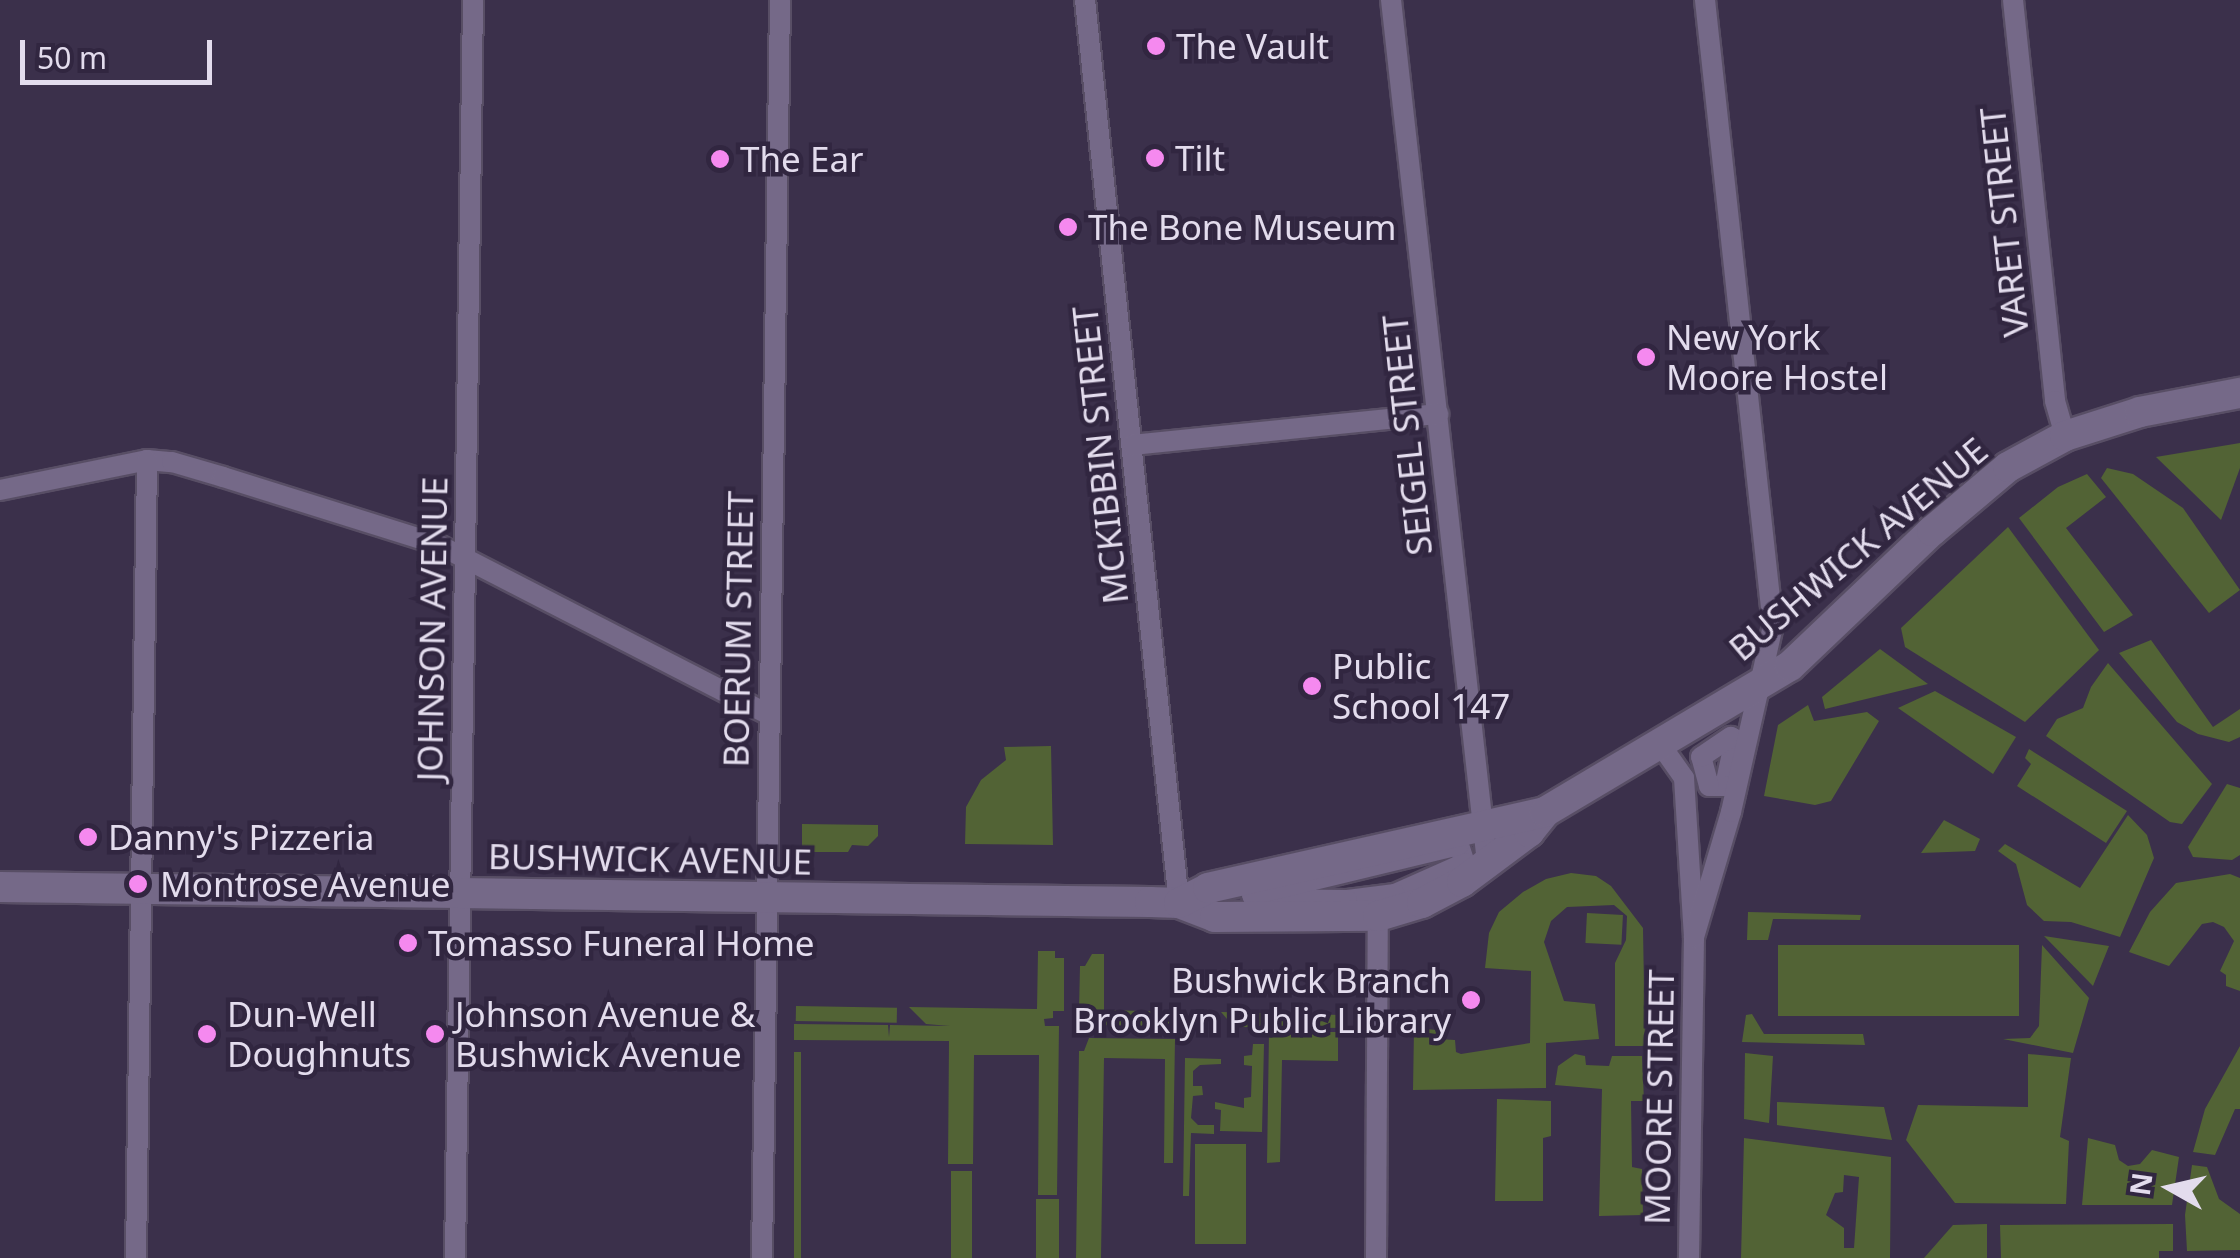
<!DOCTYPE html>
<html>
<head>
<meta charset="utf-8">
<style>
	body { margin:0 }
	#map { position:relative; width:2240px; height:1258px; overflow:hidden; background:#3b304b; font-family:"Noto Sans",sans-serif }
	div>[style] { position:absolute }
	.green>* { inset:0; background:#526335; transform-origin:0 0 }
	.roads { filter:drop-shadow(2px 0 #584e65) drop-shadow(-2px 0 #584e65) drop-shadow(0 2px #584e65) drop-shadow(0 -2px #584e65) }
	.street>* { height:20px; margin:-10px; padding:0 10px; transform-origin:10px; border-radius:10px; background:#756988 }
	.secondary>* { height:30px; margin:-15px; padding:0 15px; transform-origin:15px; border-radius:15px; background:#756988 }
	.dots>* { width:28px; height:28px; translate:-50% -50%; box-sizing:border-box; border:5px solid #312640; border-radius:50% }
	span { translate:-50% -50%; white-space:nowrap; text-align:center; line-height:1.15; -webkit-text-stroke:9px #312640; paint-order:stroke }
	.poi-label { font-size:35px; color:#e3dced }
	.left { translate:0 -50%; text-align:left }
	.right { translate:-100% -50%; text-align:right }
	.street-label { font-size:35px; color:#e3dced }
	.north { position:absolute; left:2120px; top:1138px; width:100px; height:100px; -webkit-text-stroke:8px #312640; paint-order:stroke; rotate:278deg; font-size:28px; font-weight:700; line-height:40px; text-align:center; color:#e3dced }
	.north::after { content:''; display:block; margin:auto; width:35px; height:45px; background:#e3dced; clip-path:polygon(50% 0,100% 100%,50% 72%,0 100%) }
	.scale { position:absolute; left:20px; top:40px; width:192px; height:45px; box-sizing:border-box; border:5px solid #e3dced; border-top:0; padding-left:12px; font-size:30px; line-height:35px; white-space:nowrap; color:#e3dced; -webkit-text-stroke:8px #312640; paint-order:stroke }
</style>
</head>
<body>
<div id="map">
	<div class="green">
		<i style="clip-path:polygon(2240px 443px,2240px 468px,2221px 520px,2156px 457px)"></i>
		<i style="clip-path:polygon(2107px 468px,2133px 474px,2183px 508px,2240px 590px,2209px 613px,2101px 478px)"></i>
		<i style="clip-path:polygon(2087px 474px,2106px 497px,2066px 528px,2133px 615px,2104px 632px,2019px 518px,2058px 487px)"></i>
		<i style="clip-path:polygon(2008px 527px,2099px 650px,2025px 722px,1905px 647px,1901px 628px)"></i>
		<i style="clip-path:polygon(2151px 640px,2213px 727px,2240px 709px,2240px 737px,2229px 742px,2198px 734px,2177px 722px,2119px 653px)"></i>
		<i style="clip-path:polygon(1880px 649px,1928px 684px,1825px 709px,1822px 697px)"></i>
		<i style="clip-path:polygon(2108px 663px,2212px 784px,2182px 824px,2170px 822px,2046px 736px,2057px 719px,2083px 708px,2091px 687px)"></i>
		<i style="clip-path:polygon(1935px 691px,2016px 737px,1993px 774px,1898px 708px)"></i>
		<i style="clip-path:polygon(1808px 705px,1814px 721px,1867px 712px,1879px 721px,1831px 801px,1815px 805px,1764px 796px,1778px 725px)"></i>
		<i style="clip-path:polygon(1051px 746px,1053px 845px,965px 844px,966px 807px,981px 780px,1006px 760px,1004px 747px)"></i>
		<i style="clip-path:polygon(2029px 749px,2127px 811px,2106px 843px,2017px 786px,2031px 764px,2025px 758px)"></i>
		<i style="clip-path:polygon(2227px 784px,2240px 788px,2240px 855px,2232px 860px,2193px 857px,2188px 847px)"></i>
		<i style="clip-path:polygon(2128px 815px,2147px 835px,2154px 858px,2120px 937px,2071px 922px,2044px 921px,2027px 905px,2016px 864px,1998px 851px,2005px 844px,2080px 888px)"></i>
		<i style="clip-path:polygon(1944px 820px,1980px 839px,1975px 851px,1921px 853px)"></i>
		<i style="clip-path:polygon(802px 824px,878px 825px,878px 836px,868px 846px,852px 845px,848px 852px,802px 852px)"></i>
		<i style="clip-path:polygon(1571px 873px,1596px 876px,1611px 886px,1643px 928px,1645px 1046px,1615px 1046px,1615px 963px,1626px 940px,1627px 916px,1614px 905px,1567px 907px,1551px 921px,1544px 942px,1564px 1001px,1595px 1004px,1599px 1039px,1546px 1043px,1546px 1088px,1413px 1090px,1414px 1028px,1437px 1030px,1438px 1039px,1455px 1040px,1456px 1052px,1461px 1054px,1530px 1043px,1531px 971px,1485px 968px,1489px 933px,1499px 912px,1523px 892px,1546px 879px)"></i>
		<i style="clip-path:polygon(2230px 874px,2240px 878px,2240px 991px,2226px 986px,2226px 975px,2220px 971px,2234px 941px,2224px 927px,2213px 922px,2202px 924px,2169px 966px,2129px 952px,2150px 912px,2176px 883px)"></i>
		<i style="clip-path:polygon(1748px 912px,1861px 915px,1860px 920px,1773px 919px,1768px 940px,1747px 940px)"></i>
		<i style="left:1587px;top:913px;width:36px;height:30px;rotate:3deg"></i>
		<i style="clip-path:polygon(2044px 936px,2109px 946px,2093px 986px)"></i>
		<i style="left:1778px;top:945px;width:241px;height:71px"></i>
		<i style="clip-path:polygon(2042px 945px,2089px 998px,2073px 1053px,2003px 1039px,2030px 1038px,2039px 1026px)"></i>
		<i style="clip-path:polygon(1038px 951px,1055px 951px,1055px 958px,1064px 958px,1064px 1011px,1053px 1011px,1053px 1018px,1044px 1019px,1045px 1026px,1059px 1026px,1057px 1195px,1038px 1195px,1039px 1055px,974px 1055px,973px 1164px,948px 1164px,949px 1041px,794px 1040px,794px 1024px,888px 1025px,889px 1037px,890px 1025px,950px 1026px,926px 1024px,909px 1007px,1037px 1009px)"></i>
		<i style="clip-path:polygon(1092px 954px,1104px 954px,1104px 1010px,1184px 1012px,1184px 1026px,1090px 1025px,1090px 1017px,1079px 1011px,1080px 966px,1085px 966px)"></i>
		<i style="left:796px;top:1006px;width:101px;height:15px;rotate:1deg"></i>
		<i style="clip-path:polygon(1221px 1012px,1342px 1015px,1342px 1028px,1234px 1027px)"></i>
		<i style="clip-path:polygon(1752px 1014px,1764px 1034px,1863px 1034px,1865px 1045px,1742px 1042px,1746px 1015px)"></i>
		<i style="clip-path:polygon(1269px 1032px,1338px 1032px,1338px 1061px,1282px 1060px,1280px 1162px,1267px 1163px)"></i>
		<i style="clip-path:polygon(1089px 1038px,1175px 1039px,1173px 1163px,1164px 1163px,1165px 1059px,1104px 1058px,1101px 1258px,1076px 1258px,1079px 1051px,1084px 1051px)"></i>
		<i style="clip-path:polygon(1253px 1044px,1264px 1044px,1262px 1132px,1220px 1131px,1221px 1110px,1215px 1109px,1215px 1102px,1244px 1108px,1244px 1098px,1251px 1097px,1252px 1066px,1244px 1065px,1244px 1056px,1252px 1055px)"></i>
		<i style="clip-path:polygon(2240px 1046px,2240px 1109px,2235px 1109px,2215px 1155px,2193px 1152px,2205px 1109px)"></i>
		<i style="left:794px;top:1052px;width:7px;height:206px"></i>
		<i style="clip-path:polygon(1745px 1053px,1773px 1056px,1769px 1123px,1744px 1119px)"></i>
		<i style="clip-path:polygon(1575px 1054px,1585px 1056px,1586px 1065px,1609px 1066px,1612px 1056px,1642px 1056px,1644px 1101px,1631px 1101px,1632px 1167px,1642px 1169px,1643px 1215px,1599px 1216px,1602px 1089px,1555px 1085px,1558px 1066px)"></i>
		<i style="clip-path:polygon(2028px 1054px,2071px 1058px,2060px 1137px,2069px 1141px,2066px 1204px,1955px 1203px,1906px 1140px,1918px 1105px,2028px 1107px)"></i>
		<i style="clip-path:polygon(1185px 1058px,1221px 1059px,1221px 1064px,1200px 1065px,1193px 1071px,1193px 1086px,1202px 1086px,1203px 1095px,1193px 1096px,1191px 1118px,1198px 1125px,1214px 1125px,1214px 1134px,1191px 1133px,1189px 1196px,1183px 1196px)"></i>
		<i style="clip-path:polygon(1497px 1099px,1551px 1101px,1551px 1136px,1543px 1138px,1543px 1201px,1495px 1201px)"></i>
		<i style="clip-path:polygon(1777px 1102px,1884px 1107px,1892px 1140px,1777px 1125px)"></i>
		<i style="clip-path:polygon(evenodd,1744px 1138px,1891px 1157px,1890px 1258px,1741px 1258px,1744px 1138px,1844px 1175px,1859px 1177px,1854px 1248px,1844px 1248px,1844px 1228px,1826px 1215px,1835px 1193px,1843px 1192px,1844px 1175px)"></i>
		<i style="clip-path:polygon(2088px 1138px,2115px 1145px,2119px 1160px,2128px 1166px,2140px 1164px,2152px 1150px,2179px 1157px,2172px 1205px,2082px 1205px)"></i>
		<i style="left:1195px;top:1144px;width:51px;height:100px"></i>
		<i style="clip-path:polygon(2192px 1165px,2207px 1167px,2219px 1199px,2240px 1214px,2240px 1250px,2187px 1251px,2185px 1215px)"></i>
		<i style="left:951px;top:1171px;width:21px;height:87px"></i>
		<i style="left:1036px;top:1199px;width:23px;height:59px"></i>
		<i style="clip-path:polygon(1987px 1224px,1987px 1258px,1924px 1258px,1953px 1225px)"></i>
		<i style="clip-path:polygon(2173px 1224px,2173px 1251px,2159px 1251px,2159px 1258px,2001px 1258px,2000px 1225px)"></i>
	</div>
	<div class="roads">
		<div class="street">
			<i style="left:1085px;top:0;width:908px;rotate:84.06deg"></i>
			<i style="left:1391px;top:0;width:868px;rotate:83.65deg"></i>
			<i style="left:2013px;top:0;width:403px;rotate:84deg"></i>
			<i style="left:2055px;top:401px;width:36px;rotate:74deg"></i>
			<i style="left:1132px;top:445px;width:308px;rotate:-5.8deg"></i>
			<i style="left:0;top:490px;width:150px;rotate:-11.5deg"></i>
			<i style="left:147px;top:460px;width:25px;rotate:5deg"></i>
			<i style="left:172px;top:462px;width:53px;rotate:16.4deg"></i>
			<i style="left:223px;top:477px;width:224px;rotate:17.4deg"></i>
			<i style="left:437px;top:544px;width:374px;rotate:27.2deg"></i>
			<i style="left:1731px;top:737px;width:4px;rotate:27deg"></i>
			<i style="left:1735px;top:739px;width:48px;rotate:102deg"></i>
			<i style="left:1725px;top:786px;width:16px;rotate:180deg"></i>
			<i style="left:1709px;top:786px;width:30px;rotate:-105deg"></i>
			<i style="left:1701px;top:757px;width:36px;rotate:-34deg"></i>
			<i style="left:1660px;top:744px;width:42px;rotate:54.8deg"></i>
			<i style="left:1684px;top:778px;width:159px;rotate:86.4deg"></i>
			<i style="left:1694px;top:937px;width:321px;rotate:90.9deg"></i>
			<i style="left:1459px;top:845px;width:19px;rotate:72deg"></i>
			<i style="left:1465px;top:863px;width:77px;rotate:156.1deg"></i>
			<i style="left:1395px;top:894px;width:48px;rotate:172.9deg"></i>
			<i style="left:1347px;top:900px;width:93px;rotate:-179.4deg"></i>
			<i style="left:1254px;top:899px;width:4px;rotate:-117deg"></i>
			<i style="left:1252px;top:895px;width:213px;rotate:-13.6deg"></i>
			<i style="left:1694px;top:937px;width:130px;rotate:-73.5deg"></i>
			<i style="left:1731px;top:812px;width:191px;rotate:-77.3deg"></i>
			<i style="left:1773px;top:626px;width:630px;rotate:-96.2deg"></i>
			<i style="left:136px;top:1258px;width:798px;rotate:-89.21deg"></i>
			<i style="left:455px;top:1258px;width:1258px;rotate:-89.18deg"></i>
			<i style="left:762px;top:1258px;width:1258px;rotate:-89.18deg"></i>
			<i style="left:1376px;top:1258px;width:342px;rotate:-89.7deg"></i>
		</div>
		<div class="secondary">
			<i style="left:0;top:887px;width:1150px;rotate:0.75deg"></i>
			<i style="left:1150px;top:902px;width:29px;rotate:2deg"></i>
			<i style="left:1179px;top:903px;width:39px;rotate:21deg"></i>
			<i style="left:1215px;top:917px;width:163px;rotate:-0.4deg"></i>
			<i style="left:1378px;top:916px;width:46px;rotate:-16.5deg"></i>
			<i style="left:1422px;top:903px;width:45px;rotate:-27.7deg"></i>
			<i style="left:1462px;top:882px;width:84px;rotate:-36.7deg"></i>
			<i style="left:1529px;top:832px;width:26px;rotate:-51deg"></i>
			<i style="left:1179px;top:903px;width:33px;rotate:-27deg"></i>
			<i style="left:1208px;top:888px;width:345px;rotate:-12.7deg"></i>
			<i style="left:1545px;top:812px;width:285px;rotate:-30.8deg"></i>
			<i style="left:1790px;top:666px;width:196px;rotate:-43.6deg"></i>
			<i style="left:1932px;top:531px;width:99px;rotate:-40.1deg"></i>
			<i style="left:2008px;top:467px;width:65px;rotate:-28.5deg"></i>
			<i style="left:2065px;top:436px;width:79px;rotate:-17.7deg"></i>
			<i style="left:2140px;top:412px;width:102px;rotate:-10.8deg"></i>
		</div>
	</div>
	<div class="dots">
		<i style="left:1156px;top:46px;background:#f589ef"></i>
		<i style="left:1155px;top:158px;background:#f589ef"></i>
		<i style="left:720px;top:159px;background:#f589ef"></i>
		<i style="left:1068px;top:227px;background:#f589ef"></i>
		<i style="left:1646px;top:357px;background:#f589ef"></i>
		<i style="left:1312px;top:686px;background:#f589ef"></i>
		<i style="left:88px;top:837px;background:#f589ef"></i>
		<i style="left:138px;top:884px;background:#f589ef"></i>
		<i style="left:408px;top:943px;background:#f589ef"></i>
		<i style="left:1471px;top:1000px;background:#f589ef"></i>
		<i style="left:207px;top:1034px;background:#f589ef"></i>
		<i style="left:435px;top:1034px;background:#f589ef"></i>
	</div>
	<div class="poi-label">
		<span class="left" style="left:1176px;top:46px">The Vault</span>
		<span class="left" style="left:1175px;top:158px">Tilt</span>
		<span class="left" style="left:740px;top:159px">The Ear</span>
		<span class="left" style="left:1088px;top:227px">The Bone Museum</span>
		<span class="left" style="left:1666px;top:357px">New York<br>Moore Hostel</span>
		<span class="left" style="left:1332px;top:686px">Public<br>School 147</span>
		<span class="left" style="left:108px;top:837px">Danny's Pizzeria</span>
		<span class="left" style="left:160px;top:884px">Montrose Avenue</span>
		<span class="left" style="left:428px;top:943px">Tomasso Funeral Home</span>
		<span class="right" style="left:1451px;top:1000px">Bushwick Branch<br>Brooklyn Public Library</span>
		<span class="left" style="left:227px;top:1034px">Dun-Well<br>Doughnuts</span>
		<span class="left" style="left:455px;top:1034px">Johnson Avenue &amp;<br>Bushwick Avenue</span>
	</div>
	<div class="street-label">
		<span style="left:2004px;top:222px;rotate:-96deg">VARET STREET</span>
		<span style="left:1407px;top:435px;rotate:-96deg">SEIGEL STREET</span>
		<span style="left:1100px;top:455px;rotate:-96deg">MCKIBBIN STREET</span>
		<span style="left:1858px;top:549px;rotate:-40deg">BUSHWICK AVENUE</span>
		<span style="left:432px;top:629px;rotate:-89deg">JOHNSON AVENUE</span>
		<span style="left:738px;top:629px;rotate:-89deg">BOERUM STREET</span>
		<span style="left:650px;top:859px;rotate:1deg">BUSHWICK AVENUE</span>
		<span style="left:1659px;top:1097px;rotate:-89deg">MOORE STREET</span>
	</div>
	<div class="north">N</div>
	<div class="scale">50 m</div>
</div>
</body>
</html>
